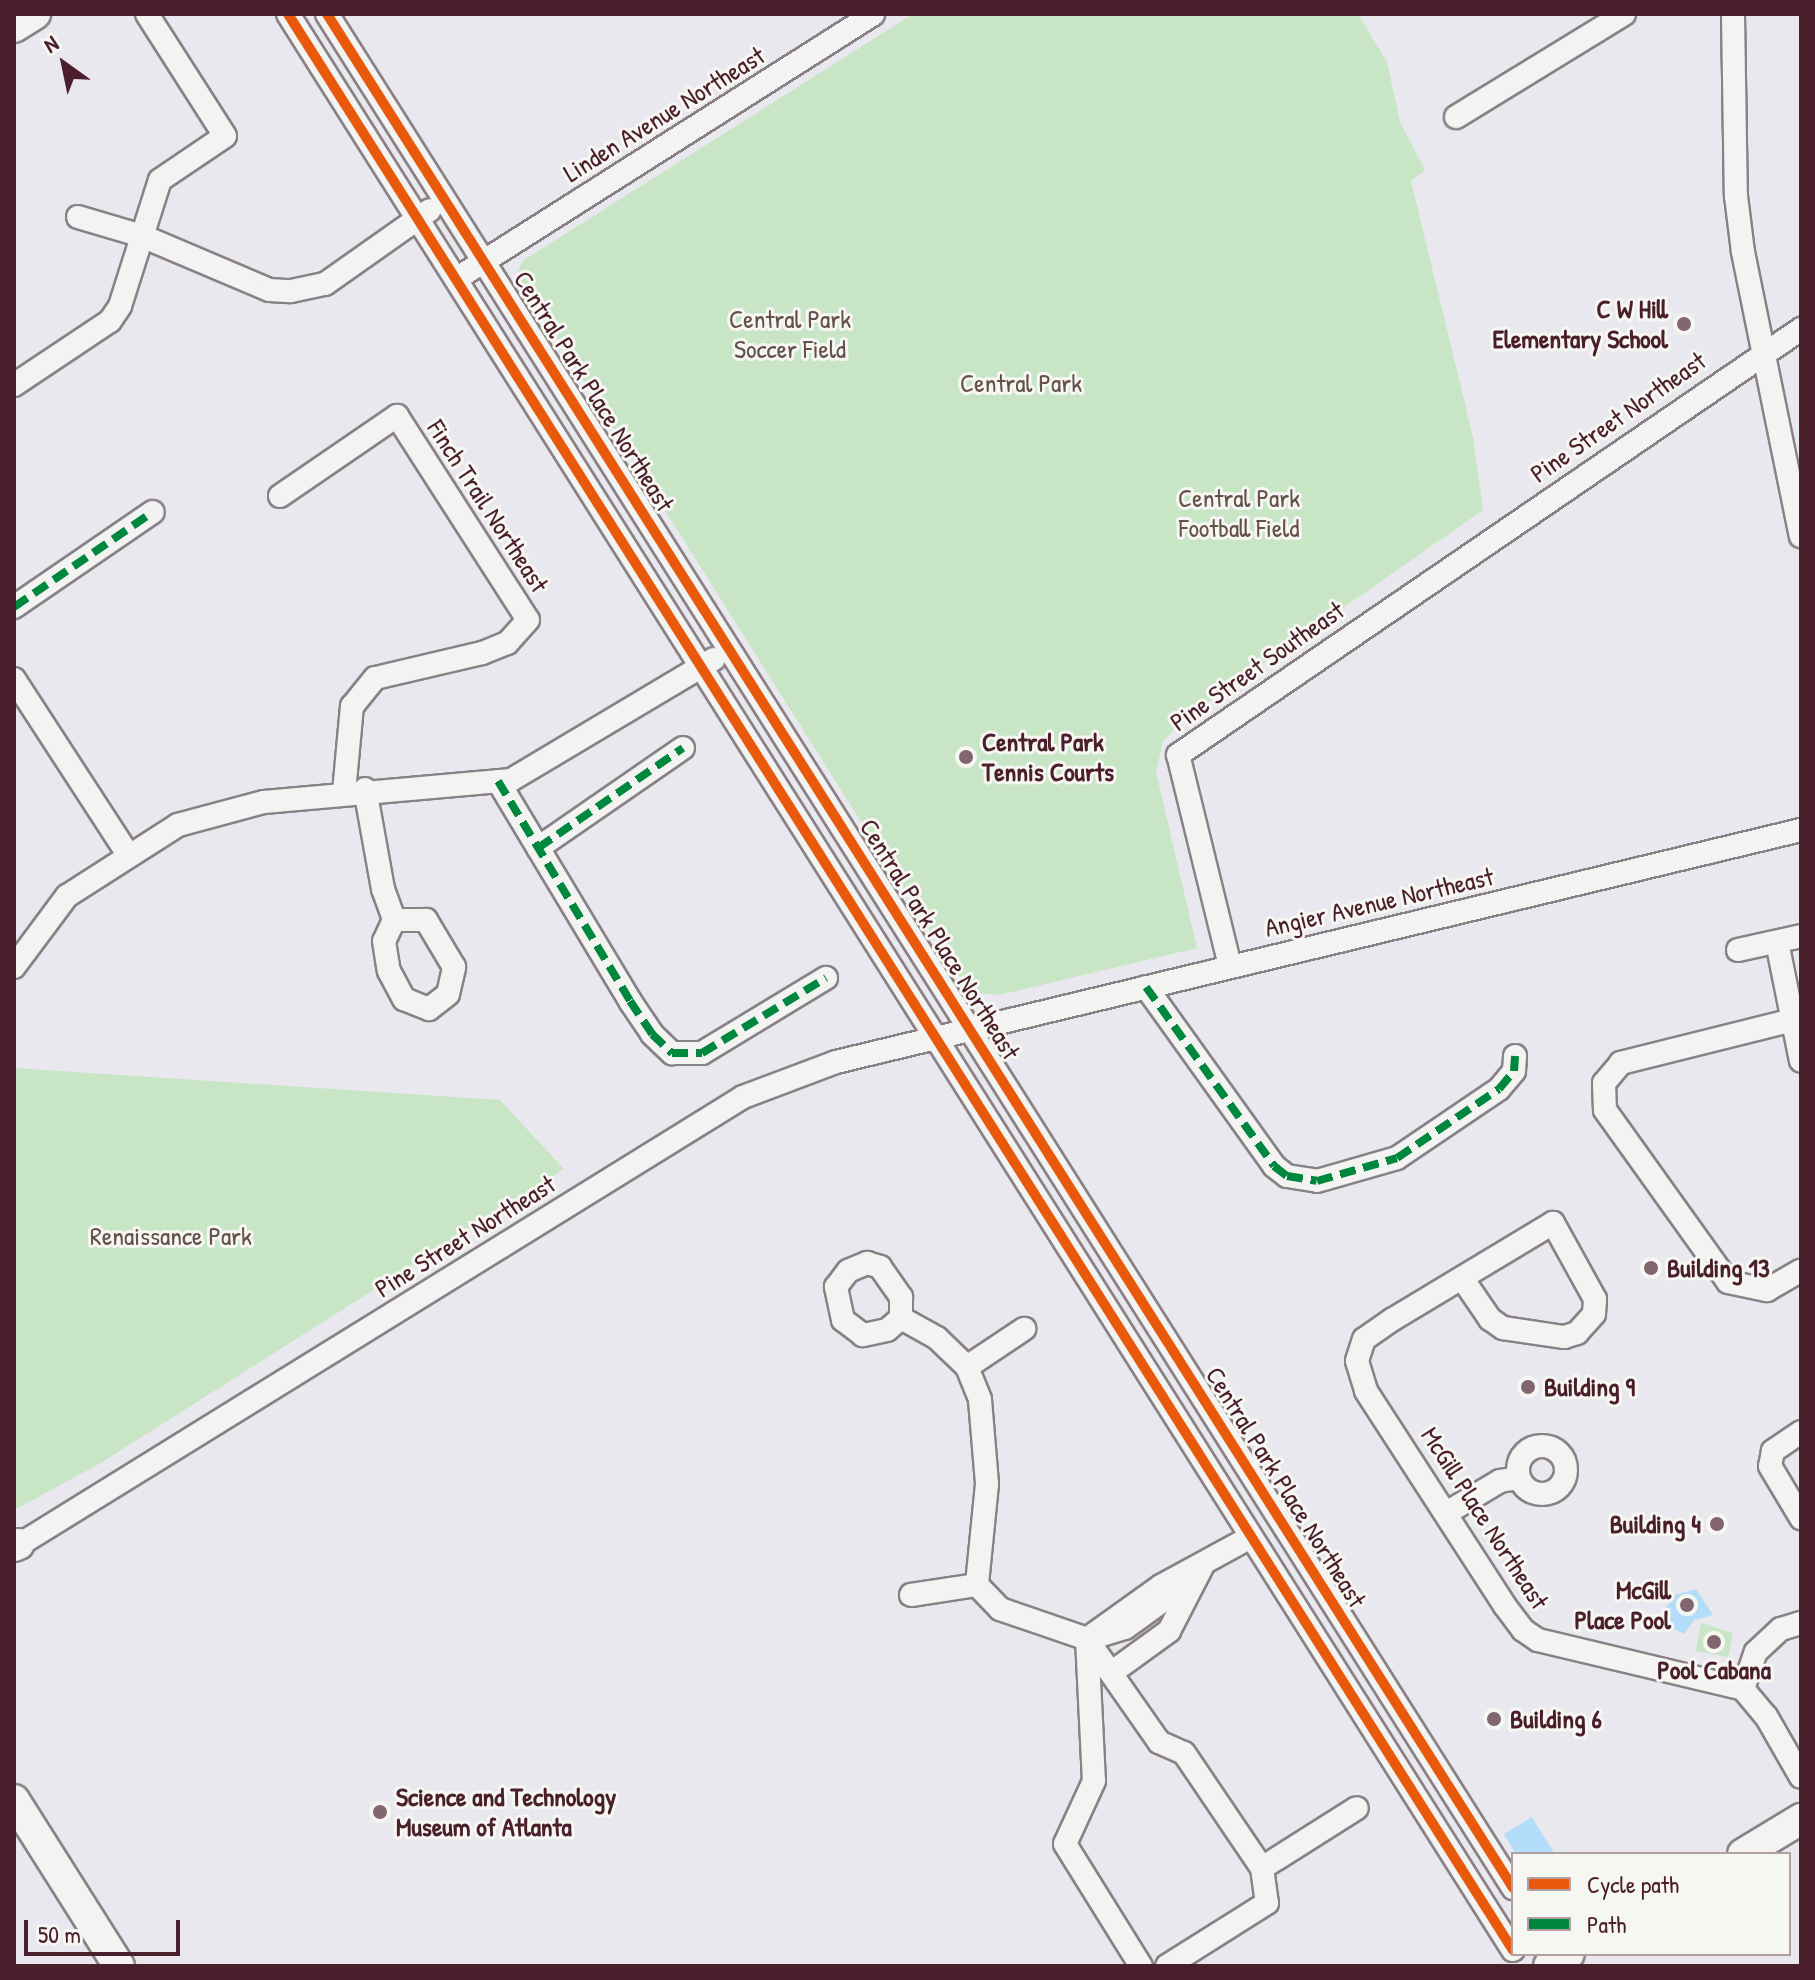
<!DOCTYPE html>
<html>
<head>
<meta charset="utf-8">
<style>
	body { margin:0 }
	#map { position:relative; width:1815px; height:1980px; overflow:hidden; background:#e8e8ee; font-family:"Patrick Hand",sans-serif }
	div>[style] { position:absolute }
	.green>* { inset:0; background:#c8e5c5 }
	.water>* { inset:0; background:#b3ddf8 }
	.roads { filter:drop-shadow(2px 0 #898186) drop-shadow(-2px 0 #898186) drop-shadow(0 2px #898186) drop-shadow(0 -2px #898186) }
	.minor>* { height:22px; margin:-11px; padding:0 11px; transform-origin:11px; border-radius:11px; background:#f3f3f2 }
	.minor>.ring { margin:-11px; padding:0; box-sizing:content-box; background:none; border:22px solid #f3f3f2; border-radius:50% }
	.secondary>* { height:30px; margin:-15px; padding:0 15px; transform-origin:15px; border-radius:15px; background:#f3f3f2 }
	.quiet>* { height:8px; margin-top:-4px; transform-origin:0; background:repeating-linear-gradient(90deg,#00873e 0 16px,transparent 0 24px) }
	.cycleway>* { height:10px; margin:-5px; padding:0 5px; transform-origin:5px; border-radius:5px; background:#e8590c }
	.dots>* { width:22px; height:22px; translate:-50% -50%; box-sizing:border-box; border:4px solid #f6f6f2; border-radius:50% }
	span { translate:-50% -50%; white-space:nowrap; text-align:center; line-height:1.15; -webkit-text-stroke:6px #f6f6f2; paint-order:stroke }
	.street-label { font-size:26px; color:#4a1f2b }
	.poi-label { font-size:26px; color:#4a1f2b; font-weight:700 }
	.right { translate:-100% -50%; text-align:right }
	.left { translate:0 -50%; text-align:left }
	.park-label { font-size:26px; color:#635049 }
	.frame { position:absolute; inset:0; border:16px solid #4a1f2b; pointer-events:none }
	.legend { position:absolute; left:1511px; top:1852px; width:280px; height:104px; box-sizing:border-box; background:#f6f6f2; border:2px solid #b1a0a2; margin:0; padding:10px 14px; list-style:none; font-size:24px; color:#4a1f2b }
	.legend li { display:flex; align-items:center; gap:16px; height:40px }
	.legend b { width:40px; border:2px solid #b1a0a2 }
	.north { position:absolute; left:24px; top:24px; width:80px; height:80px; -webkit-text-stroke:6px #f6f6f2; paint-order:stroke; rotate:327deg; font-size:22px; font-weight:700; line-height:32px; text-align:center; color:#4a1f2b }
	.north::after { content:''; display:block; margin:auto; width:28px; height:36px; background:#4a1f2b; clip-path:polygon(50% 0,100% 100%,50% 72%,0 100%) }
	.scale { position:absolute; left:24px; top:1920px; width:156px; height:36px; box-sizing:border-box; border:4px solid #4a1f2b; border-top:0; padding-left:10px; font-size:24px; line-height:28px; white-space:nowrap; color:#4a1f2b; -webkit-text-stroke:6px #f6f6f2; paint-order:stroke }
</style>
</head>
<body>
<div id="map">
	<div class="green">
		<i style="clip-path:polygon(913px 14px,1358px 14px,1387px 62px,1400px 122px,1425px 170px,1411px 181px,1473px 437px,1483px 510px,1184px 719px,1163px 741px,1156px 772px,1197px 948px,999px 995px,980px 993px,957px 974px,521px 282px,518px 269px,524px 260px)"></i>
		<i style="clip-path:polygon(14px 1068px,500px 1100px,564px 1169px,99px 1464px,14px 1510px)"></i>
		<i style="clip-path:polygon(1701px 1623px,1733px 1633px,1728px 1657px,1696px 1651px)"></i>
	</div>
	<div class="water">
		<i style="clip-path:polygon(1696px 1589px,1713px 1615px,1694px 1620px,1684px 1634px,1657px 1620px,1675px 1595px)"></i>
		<i style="clip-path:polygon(1532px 1817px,1534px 1821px,1555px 1854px,1516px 1854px,1504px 1834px)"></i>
	</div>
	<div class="roads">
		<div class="minor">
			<i style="left:288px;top:14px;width:2291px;rotate:57.68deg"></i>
			<i style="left:327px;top:14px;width:2218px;rotate:57.67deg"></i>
			<i style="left:1733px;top:14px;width:182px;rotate:89.1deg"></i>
			<i style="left:1736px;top:196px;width:56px;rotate:82.9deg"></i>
			<i style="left:1743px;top:252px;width:290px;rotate:78.5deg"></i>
			<i style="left:1456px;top:117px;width:197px;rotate:-31.5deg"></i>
			<i style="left:78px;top:217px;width:67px;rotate:16.5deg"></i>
			<i style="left:142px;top:236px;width:138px;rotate:23deg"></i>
			<i style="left:269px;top:290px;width:22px;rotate:3deg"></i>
			<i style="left:291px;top:291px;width:35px;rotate:-12deg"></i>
			<i style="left:325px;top:284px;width:128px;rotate:-35.2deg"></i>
			<i style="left:456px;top:279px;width:494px;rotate:-32.4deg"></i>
			<i style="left:14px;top:385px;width:115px;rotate:-33.7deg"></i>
			<i style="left:110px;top:321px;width:18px;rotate:-56deg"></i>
			<i style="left:120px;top:306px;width:132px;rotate:-72.4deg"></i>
			<i style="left:160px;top:180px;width:78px;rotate:-34.1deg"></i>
			<i style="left:225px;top:136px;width:145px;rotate:-122.6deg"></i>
			<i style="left:280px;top:496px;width:142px;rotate:-34.4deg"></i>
			<i style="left:397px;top:416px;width:242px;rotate:57.3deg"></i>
			<i style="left:528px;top:620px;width:31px;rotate:132deg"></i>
			<i style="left:507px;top:643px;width:27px;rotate:158deg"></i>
			<i style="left:482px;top:653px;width:110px;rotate:166.8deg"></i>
			<i style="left:375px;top:678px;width:36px;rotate:129deg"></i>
			<i style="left:352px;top:706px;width:87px;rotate:95.3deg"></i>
			<i style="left:14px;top:607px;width:168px;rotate:-34.4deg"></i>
			<i style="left:14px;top:679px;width:207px;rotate:57deg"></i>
			<i style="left:498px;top:781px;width:257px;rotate:59deg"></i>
			<i style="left:630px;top:1001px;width:40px;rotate:56deg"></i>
			<i style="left:652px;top:1034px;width:28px;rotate:44deg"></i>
			<i style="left:672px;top:1053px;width:30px"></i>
			<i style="left:702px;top:1053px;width:145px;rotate:-31.2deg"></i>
			<i style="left:365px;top:789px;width:102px;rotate:79.8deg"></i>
			<i style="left:383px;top:889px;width:33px;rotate:70deg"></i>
			<i style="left:394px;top:920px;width:23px;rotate:115deg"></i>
			<i style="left:384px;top:941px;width:30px;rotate:81deg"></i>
			<i style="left:389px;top:971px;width:32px;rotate:62deg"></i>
			<i style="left:404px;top:999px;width:27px;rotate:22deg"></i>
			<i style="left:429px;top:1009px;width:24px;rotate:-38deg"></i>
			<i style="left:448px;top:994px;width:28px;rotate:-77deg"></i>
			<i style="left:454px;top:967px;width:55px;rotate:-120.8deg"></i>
			<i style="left:426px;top:920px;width:32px;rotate:180deg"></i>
			<i style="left:538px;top:848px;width:176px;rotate:-34.6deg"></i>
			<i style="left:1777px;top:942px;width:121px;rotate:78.6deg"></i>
			<i style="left:1738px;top:950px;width:65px;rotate:-12.5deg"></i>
			<i style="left:1230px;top:966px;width:217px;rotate:-103.8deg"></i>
			<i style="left:1178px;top:755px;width:755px;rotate:-34.36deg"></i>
			<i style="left:14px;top:967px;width:89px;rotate:-53.3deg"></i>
			<i style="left:67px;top:896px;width:132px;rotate:-32.6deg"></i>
			<i style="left:178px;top:825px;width:89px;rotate:-15deg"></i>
			<i style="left:264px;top:802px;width:248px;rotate:-5.1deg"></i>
			<i style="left:511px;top:780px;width:236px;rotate:-30.8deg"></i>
			<i style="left:1146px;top:987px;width:220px;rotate:54.4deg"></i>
			<i style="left:1274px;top:1166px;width:16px;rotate:38deg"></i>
			<i style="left:1287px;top:1176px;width:30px;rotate:9deg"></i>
			<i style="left:1317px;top:1181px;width:83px;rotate:-16deg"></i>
			<i style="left:1397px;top:1158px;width:123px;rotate:-34.1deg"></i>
			<i style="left:1499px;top:1089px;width:23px;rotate:-50deg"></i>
			<i style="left:1514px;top:1071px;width:15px;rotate:-86deg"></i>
			<i style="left:1801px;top:1018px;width:186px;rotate:166deg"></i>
			<i style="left:1621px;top:1063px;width:26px;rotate:130deg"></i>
			<i style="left:1604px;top:1083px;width:27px;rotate:88deg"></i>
			<i style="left:1605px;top:1110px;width:211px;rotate:54.4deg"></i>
			<i style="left:1728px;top:1282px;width:40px;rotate:12deg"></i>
			<i style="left:1767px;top:1290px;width:39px;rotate:-30deg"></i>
			<i style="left:1462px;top:1278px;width:50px;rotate:55.7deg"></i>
			<i style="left:1490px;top:1319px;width:16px;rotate:35deg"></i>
			<i style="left:1503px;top:1328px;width:62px;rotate:8.4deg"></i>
			<i style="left:1564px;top:1337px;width:14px;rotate:-17deg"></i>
			<i style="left:1577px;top:1333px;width:25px;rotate:-48deg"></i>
			<i style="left:1594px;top:1314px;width:15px;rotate:-86deg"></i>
			<i style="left:1595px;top:1299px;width:87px;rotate:-118.9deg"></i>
			<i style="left:1553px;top:1223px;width:187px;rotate:149deg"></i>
			<i style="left:1393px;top:1319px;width:35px;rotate:145deg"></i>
			<i style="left:1364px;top:1339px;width:23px;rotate:108deg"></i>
			<i style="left:1357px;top:1361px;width:31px;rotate:73deg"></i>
			<i style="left:1366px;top:1391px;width:256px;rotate:57.1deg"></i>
			<i style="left:1505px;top:1606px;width:30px;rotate:53deg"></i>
			<i style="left:1523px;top:1630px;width:18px;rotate:34deg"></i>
			<i style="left:1538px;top:1640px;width:211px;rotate:13.4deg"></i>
			<i style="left:1743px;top:1689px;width:35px;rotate:50deg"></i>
			<i style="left:1766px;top:1716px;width:70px;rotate:60.2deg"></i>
			<i style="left:901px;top:1318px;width:18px;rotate:139deg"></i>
			<i style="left:887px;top:1330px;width:25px;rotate:168deg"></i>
			<i style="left:863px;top:1335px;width:25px;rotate:-143deg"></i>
			<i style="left:843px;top:1320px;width:34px;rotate:-102deg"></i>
			<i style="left:836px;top:1287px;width:20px;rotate:-53deg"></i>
			<i style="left:848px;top:1271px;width:21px;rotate:-23deg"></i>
			<i style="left:867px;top:1263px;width:14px;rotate:17deg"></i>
			<i style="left:880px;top:1267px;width:37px;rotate:55deg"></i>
			<i style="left:901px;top:1297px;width:21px;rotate:90deg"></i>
			<i style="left:901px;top:1318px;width:41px;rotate:29.1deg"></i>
			<i style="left:937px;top:1338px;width:42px;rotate:44deg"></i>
			<i style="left:967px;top:1367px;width:35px;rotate:68deg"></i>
			<i style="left:980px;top:1400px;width:84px;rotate:85.2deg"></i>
			<i style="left:987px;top:1484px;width:101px;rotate:95.7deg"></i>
			<i style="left:977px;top:1585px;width:33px;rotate:46deg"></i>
			<i style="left:1000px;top:1609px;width:92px;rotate:19deg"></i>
			<i style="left:1087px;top:1639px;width:126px;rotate:55deg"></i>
			<i style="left:1159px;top:1742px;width:27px;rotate:24deg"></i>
			<i style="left:1184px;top:1753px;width:139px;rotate:55.9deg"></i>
			<i style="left:1262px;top:1868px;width:35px;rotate:82deg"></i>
			<i style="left:1267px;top:1903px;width:118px;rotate:147.8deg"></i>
			<i style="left:967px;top:1367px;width:69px;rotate:-33.7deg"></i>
			<i style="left:1801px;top:1432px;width:34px;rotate:146deg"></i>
			<i style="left:1773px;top:1451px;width:15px;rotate:101deg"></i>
			<i style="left:1770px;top:1466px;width:61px;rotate:59.2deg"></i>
			<i class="ring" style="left:1518px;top:1446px;width:26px;height:26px"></i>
			<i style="left:1448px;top:1512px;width:61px;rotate:-30.8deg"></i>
			<i style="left:1500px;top:1481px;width:18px;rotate:-9deg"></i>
			<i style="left:14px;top:1548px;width:857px;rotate:-31.74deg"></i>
			<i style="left:743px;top:1097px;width:99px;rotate:-20.6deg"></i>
			<i style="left:836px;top:1062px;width:992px;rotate:-13.52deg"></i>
			<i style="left:911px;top:1595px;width:67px;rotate:-8.6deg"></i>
			<i style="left:1095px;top:1637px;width:31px;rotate:-17deg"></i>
			<i style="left:1125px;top:1628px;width:58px;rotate:-35.9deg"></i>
			<i style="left:1087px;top:1639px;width:142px;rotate:87.2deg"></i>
			<i style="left:1094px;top:1781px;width:69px;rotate:114.7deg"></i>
			<i style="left:1065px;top:1844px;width:144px;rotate:58.1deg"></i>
			<i style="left:1087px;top:1639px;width:91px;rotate:-35.6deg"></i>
			<i style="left:1161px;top:1586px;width:102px;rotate:-28.6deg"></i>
			<i style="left:1111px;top:1673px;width:72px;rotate:-35.9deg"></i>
			<i style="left:1169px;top:1631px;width:76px;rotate:-62.8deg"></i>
			<i style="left:1743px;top:1689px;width:39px;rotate:-71deg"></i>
			<i style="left:1756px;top:1652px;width:34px;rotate:-43deg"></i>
			<i style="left:1781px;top:1629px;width:21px;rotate:-17deg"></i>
			<i style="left:1262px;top:1868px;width:112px;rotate:-32.3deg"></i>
		</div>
		<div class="secondary">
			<i style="left:14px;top:27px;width:25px;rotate:-32deg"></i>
			<i style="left:14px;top:1546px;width:5px;rotate:-22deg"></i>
			<i style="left:14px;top:1800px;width:196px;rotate:57.7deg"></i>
			<i style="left:1743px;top:1854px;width:68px;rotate:-31.1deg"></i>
			<i style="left:1549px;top:1966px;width:23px;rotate:-31deg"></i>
		</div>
	</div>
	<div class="quiet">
		<i style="left:14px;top:607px;width:168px;rotate:-34.4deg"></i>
		<i style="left:498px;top:781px;width:257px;rotate:59deg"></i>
		<i style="left:630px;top:1001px;width:40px;rotate:56deg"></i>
		<i style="left:652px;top:1034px;width:28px;rotate:44deg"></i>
		<i style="left:672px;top:1053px;width:30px"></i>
		<i style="left:702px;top:1053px;width:145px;rotate:-31.2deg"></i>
		<i style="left:538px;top:848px;width:176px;rotate:-34.6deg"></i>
		<i style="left:1146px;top:987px;width:220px;rotate:54.4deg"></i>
		<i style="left:1274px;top:1166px;width:16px;rotate:38deg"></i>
		<i style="left:1287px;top:1176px;width:30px;rotate:9deg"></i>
		<i style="left:1317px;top:1181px;width:83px;rotate:-16deg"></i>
		<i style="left:1397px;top:1158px;width:123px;rotate:-34.1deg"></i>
		<i style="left:1499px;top:1089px;width:23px;rotate:-50deg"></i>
		<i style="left:1514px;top:1071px;width:15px;rotate:-86deg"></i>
	</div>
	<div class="cycleway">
		<i style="left:288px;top:14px;width:2291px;rotate:57.68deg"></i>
		<i style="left:327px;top:14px;width:2218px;rotate:57.67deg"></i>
	</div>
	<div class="dots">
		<i style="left:1684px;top:324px;background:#81656f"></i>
		<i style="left:966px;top:757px;background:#81656f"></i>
		<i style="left:1651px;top:1268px;background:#81656f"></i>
		<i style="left:1528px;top:1387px;background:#81656f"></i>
		<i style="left:1717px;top:1524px;background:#81656f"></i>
		<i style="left:1687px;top:1605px;background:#81656f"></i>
		<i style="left:1714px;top:1642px;background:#81656f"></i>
		<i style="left:1494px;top:1719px;background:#81656f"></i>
		<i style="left:380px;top:1812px;background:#81656f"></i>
	</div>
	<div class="street-label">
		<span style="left:664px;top:114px;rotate:-32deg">Linden Avenue Northeast</span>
		<span style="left:594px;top:391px;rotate:58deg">Central Park Place Northeast</span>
		<span style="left:1618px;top:417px;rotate:-35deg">Pine Street Northeast</span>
		<span style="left:488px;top:506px;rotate:57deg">Finch Trail Northeast</span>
		<span style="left:1257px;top:666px;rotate:-35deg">Pine Street Southeast</span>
		<span style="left:1379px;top:902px;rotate:-13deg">Angier Avenue Northeast</span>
		<span style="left:940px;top:939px;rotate:58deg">Central Park Place Northeast</span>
		<span style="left:465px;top:1236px;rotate:-32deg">Pine Street Northeast</span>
		<span style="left:1286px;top:1487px;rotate:58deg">Central Park Place Northeast</span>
		<span style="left:1485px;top:1518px;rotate:57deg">McGill Place Northeast</span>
	</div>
	<div class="poi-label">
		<span class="right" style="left:1668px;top:324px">C W Hill<br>Elementary School</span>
		<span class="left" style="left:982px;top:757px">Central Park<br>Tennis Courts</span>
		<span class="left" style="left:1667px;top:1268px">Building 13</span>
		<span class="left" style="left:1544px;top:1387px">Building 9</span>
		<span class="right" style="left:1701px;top:1524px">Building 4</span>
		<span class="right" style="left:1671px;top:1605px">McGill<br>Place Pool</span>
		<span style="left:1714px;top:1670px">Pool Cabana</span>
		<span class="left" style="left:1510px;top:1719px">Building 6</span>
		<span class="left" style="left:396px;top:1812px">Science and Technology<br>Museum of Atlanta</span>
	</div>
	<div class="park-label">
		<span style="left:790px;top:334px">Central Park<br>Soccer Field</span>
		<span style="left:1021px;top:383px">Central Park</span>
		<span style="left:1239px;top:513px">Central Park<br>Football Field</span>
		<span style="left:171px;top:1236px">Renaissance Park</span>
	</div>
	<div class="frame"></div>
	<ul class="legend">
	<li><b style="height:10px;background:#e8590c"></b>Cycle path</li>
	<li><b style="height:10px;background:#00873e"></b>Path</li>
	</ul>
	<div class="north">N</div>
	<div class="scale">50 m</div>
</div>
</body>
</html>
